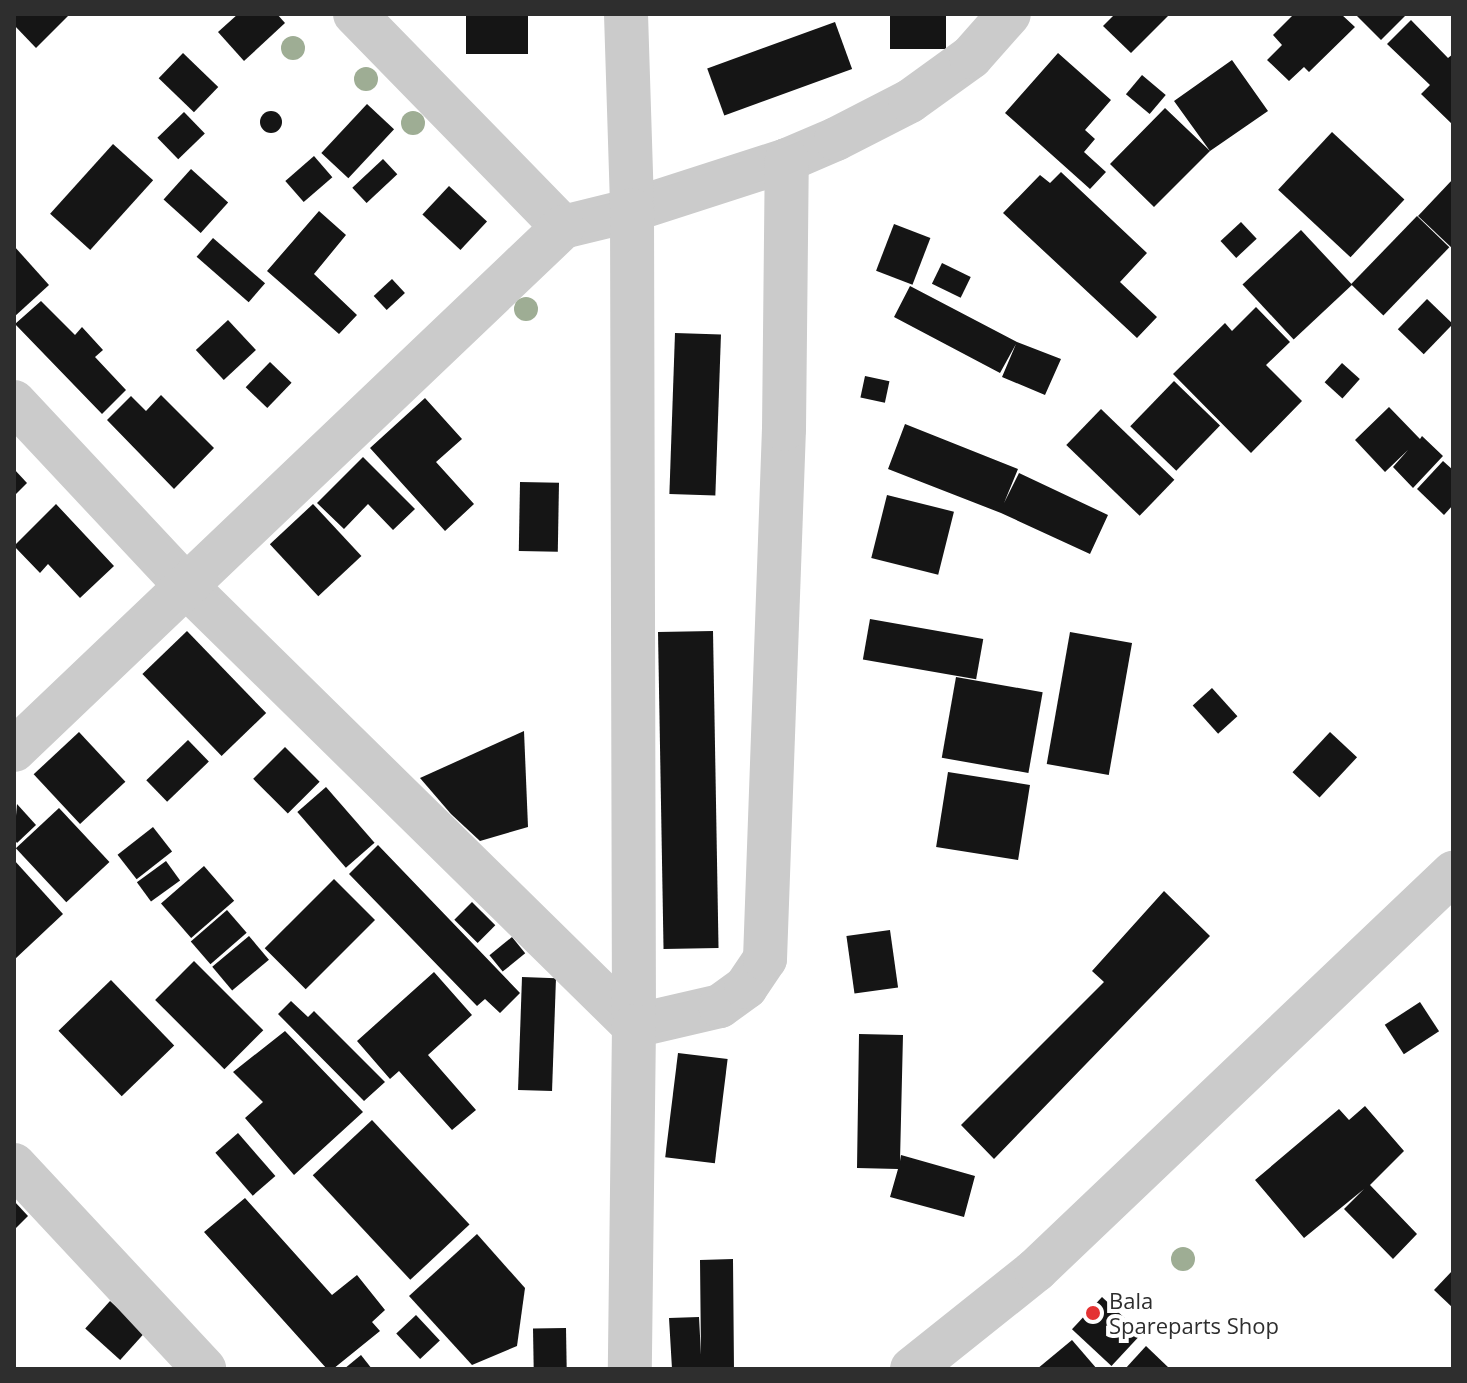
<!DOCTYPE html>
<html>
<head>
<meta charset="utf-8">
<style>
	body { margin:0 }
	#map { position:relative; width:1467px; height:1383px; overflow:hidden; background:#fff; font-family:"Open Sans",sans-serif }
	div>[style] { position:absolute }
	.building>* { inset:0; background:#151515; transform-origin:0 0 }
	.round { border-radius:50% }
	.minor>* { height:44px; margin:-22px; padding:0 22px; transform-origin:22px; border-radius:22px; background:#cbcbcb }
	.tertiary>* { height:44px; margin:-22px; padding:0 22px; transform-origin:22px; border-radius:22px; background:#cbcbcb }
	.trees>* { width:24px; height:24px; margin:-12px; border-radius:50%; background:#9ead94 }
	.dots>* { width:22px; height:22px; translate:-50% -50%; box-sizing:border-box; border:4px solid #fff; border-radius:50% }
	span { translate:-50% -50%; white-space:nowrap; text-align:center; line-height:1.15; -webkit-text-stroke:8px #fff; paint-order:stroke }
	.poi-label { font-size:22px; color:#2e2e2e }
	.left { translate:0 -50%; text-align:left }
	.frame { position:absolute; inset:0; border:16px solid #2e2e2e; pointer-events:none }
</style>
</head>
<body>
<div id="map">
	<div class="building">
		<i style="clip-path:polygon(14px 14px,70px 14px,36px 48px,14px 25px)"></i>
		<i style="clip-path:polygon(238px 14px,277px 14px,285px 23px,244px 61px,218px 32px)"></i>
		<i style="left:466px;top:14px;width:62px;height:40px"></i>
		<i style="left:890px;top:14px;width:56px;height:35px"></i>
		<i style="clip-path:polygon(1115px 14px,1170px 14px,1131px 53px,1103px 26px)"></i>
		<i style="clip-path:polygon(1294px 14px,1341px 14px,1355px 27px,1309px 72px,1304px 67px,1289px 81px,1267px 60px,1282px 45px,1273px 35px)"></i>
		<i style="clip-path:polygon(1355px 14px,1407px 14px,1381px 40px)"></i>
		<i style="clip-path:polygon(1411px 20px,1448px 58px,1453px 54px,1453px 125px,1421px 94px,1430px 85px,1387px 44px)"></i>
		<i style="left:835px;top:22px;width:50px;height:136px;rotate:70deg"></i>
		<i style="left:183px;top:53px;width:49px;height:35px;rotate:44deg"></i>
		<i style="clip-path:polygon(1058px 53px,1111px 100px,1085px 130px,1095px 139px,1084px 152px,1106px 172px,1090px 189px,1005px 113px)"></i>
		<i style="clip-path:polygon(1232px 60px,1268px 111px,1210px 151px,1154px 207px,1110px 164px,1165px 108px,1210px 151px,1174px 101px)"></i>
		<i style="left:1142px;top:75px;width:31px;height:25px;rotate:40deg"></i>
		<i style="left:367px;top:104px;width:37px;height:67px;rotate:43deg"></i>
		<i class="round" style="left:260px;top:111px;width:22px;height:22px"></i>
		<i style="left:184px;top:112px;width:30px;height:37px;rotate:46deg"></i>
		<i style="left:1332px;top:132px;width:99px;height:79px;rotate:43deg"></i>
		<i style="left:113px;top:144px;width:54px;height:94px;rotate:42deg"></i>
		<i style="left:314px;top:156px;width:28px;height:38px;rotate:49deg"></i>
		<i style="left:383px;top:159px;width:21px;height:42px;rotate:47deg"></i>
		<i style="left:191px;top:169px;width:50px;height:41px;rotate:42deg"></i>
		<i style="clip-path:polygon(1061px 172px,1147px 253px,1120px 282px,1157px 317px,1137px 338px,1003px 213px,1040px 175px,1050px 183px)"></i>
		<i style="clip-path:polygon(1453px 179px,1453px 249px,1418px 216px)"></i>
		<i style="left:449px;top:186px;width:52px;height:39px;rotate:43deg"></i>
		<i style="clip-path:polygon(319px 211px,346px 235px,314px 274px,357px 315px,339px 334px,267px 271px)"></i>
		<i style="left:1417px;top:216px;width:45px;height:95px;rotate:44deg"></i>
		<i style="left:1241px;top:222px;width:23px;height:28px;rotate:47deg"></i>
		<i style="left:894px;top:224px;width:39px;height:50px;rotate:21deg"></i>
		<i style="left:1301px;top:230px;width:75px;height:80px;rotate:47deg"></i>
		<i style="left:213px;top:238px;width:69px;height:25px;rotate:41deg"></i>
		<i style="clip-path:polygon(14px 246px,49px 285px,14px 317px)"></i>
		<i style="left:942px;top:263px;width:32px;height:23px;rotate:26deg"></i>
		<i style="left:392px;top:279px;width:19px;height:25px;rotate:47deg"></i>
		<i style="clip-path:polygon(910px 286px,1017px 342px,1061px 359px,1045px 395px,1002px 377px,1016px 344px,1000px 373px,894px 317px)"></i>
		<i style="left:1427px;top:299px;width:36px;height:42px;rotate:44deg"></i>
		<i style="clip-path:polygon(41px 301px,75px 335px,82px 327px,103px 350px,95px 357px,126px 390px,102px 414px,15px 324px)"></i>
		<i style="clip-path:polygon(1256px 307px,1290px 342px,1266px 365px,1302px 401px,1251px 453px,1173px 374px,1225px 323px,1232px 331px)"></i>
		<i style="left:228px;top:320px;width:41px;height:44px;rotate:47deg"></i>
		<i style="left:675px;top:333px;width:46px;height:161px;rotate:2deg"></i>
		<i style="left:270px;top:362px;width:30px;height:35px;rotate:44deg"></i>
		<i style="left:1342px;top:363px;width:24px;height:26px;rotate:42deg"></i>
		<i style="left:865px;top:376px;width:25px;height:22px;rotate:12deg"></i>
		<i style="left:1174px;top:381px;width:64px;height:63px;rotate:44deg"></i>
		<i style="clip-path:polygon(161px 395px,214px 448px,174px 489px,107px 420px,131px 396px,146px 411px)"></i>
		<i style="clip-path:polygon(425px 398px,462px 439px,436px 462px,474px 504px,445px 531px,370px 448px)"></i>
		<i style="clip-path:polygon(1389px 407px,1420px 439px,1422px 436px,1443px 456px,1413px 488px,1393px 467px,1408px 450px,1385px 472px,1355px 440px)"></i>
		<i style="left:1101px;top:409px;width:102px;height:50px;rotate:44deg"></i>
		<i style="clip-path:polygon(905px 424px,1018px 469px,1004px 503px,1019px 473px,1108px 515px,1090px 554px,1001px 513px,888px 469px)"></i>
		<i style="clip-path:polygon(363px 457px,415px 509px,393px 530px,368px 504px,344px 529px,317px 503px)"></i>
		<i style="clip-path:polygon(1443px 461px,1453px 470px,1453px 505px,1444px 515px,1417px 489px)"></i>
		<i style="clip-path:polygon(14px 469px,27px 483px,14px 496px)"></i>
		<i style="left:520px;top:482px;width:39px;height:69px;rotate:1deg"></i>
		<i style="left:887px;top:495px;width:69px;height:65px;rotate:14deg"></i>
		<i style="clip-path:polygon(56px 504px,114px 566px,80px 598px,48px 564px,40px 573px,14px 546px)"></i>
		<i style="left:313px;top:504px;width:71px;height:59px;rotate:47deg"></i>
		<i style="left:870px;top:619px;width:115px;height:41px;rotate:10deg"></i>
		<i style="left:187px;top:631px;width:114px;height:62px;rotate:46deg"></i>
		<i style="left:713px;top:631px;width:317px;height:55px;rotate:89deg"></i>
		<i style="left:1070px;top:632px;width:63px;height:134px;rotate:10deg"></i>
		<i style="left:956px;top:677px;width:88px;height:82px;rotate:10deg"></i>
		<i style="left:1212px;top:688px;width:38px;height:26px;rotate:48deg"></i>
		<i style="clip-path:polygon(524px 731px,528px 827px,480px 841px,451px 814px,420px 778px)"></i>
		<i style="left:79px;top:732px;width:68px;height:62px;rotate:47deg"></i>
		<i style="left:1330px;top:732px;width:37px;height:55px;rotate:43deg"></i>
		<i style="left:188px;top:740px;width:30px;height:58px;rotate:46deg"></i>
		<i style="left:285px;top:747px;width:49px;height:45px;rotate:45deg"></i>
		<i style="left:948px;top:772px;width:83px;height:76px;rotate:9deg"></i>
		<i style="left:326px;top:787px;width:74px;height:38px;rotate:49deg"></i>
		<i style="clip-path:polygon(17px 804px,36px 825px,17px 843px,14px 839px)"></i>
		<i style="left:59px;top:808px;width:74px;height:59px;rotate:47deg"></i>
		<i style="left:153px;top:827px;width:31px;height:45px;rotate:52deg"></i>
		<i style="clip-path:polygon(378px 845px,520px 993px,500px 1013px,485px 999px,477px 1006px,349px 874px)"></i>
		<i style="clip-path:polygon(14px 860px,63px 914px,14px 960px)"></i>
		<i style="left:166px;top:861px;width:24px;height:36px;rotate:54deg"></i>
		<i style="left:204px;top:866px;width:46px;height:57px;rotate:49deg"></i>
		<i style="left:334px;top:879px;width:58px;height:98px;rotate:45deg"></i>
		<i style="clip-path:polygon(1164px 891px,1210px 936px,994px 1159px,961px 1125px,1104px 982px,1092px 971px)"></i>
		<i style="left:472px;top:902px;width:33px;height:25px;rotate:45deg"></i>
		<i style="left:227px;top:910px;width:30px;height:48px;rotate:49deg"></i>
		<i style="left:890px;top:930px;width:58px;height:44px;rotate:82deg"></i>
		<i style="left:249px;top:936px;width:31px;height:48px;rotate:50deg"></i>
		<i style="left:512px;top:937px;width:21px;height:29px;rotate:51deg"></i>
		<i style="left:194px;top:961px;width:98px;height:55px;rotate:45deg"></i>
		<i style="clip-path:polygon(434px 972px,472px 1015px,428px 1055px,476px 1110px,452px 1130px,399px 1071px,390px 1079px,357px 1041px)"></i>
		<i style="left:522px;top:977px;width:34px;height:113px;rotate:2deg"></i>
		<i style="left:111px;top:980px;width:91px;height:73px;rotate:46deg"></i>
		<i style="clip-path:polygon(291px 1001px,308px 1017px,314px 1011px,385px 1082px,364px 1101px,278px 1014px)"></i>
		<i style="left:1420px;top:1002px;width:35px;height:42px;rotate:57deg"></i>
		<i style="clip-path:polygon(285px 1031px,363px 1112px,294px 1175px,245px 1118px,263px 1102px,233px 1072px)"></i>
		<i style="clip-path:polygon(859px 1034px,903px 1035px,900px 1161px,901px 1155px,975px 1176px,964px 1217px,890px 1197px,898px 1169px,857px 1168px)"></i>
		<i style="left:678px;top:1053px;width:50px;height:105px;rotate:7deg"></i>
		<i style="clip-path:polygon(1365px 1106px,1404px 1151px,1370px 1185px,1417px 1234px,1393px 1259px,1344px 1209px,1364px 1189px,1304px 1238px,1255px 1180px,1339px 1109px,1349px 1120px)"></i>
		<i style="left:372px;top:1120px;width:143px;height:81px;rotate:47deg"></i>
		<i style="left:238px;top:1133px;width:57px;height:30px;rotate:49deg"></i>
		<i style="clip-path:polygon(245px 1198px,332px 1295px,357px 1275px,385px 1310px,372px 1322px,380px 1331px,333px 1369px,327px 1369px,204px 1232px)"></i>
		<i style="clip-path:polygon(14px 1201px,28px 1216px,14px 1230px)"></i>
		<i style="clip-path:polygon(477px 1234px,525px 1288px,517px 1346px,472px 1365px,409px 1296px)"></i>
		<i style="clip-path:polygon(733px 1259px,734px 1369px,672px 1369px,669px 1318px,699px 1317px,701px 1355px,700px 1260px)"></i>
		<i style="clip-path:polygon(1453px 1270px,1453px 1308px,1434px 1290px)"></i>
		<i style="left:1102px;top:1297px;width:54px;height:44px;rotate:43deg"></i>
		<i style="left:110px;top:1301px;width:47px;height:37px;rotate:42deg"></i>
		<i style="left:416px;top:1315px;width:35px;height:27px;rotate:47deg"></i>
		<i style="left:566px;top:1328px;width:41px;height:33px;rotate:89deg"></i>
		<i style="clip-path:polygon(1072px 1340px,1097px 1369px,1037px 1369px)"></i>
		<i style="clip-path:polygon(1146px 1346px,1170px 1369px,1125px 1369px)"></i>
		<i style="clip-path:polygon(361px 1355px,372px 1369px,344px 1369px)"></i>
	</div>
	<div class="minor">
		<i style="left:355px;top:14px;width:298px;rotate:45.7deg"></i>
		<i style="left:563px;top:227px;width:71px;rotate:-13.8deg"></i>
		<i style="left:632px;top:210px;width:163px;rotate:-17.9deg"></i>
		<i style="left:787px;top:160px;width:53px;rotate:-23.2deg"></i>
		<i style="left:836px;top:139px;width:83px;rotate:-27.2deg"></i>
		<i style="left:910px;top:101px;width:75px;rotate:-35.8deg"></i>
		<i style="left:971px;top:57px;width:57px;rotate:-48.5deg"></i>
		<i style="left:14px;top:402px;width:252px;rotate:46.9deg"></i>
		<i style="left:186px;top:586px;width:628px;rotate:44.48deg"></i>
		<i style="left:634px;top:1026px;width:88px;rotate:-13.1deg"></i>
		<i style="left:720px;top:1006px;width:32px;rotate:-36deg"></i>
		<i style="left:746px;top:987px;width:34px;rotate:-56deg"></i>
		<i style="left:765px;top:959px;width:530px;rotate:-87.95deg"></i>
		<i style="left:784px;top:429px;width:269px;rotate:-89.4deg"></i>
		<i style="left:14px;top:750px;width:758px;rotate:-43.61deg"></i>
		<i style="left:912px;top:1369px;width:159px;rotate:-38.6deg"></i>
		<i style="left:1036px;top:1270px;width:576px;rotate:-43.59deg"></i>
	</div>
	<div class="tertiary">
		<i style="left:626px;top:14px;width:196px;rotate:88.2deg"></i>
		<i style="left:632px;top:210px;width:816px;rotate:89.86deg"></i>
		<i style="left:634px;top:1026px;width:343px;rotate:90.7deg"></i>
		<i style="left:14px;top:1165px;width:279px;rotate:47deg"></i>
	</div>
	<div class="trees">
		<i style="left:293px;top:48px"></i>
		<i style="left:366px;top:79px"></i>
		<i style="left:413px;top:123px"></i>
		<i style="left:526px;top:309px"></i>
		<i style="left:1183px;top:1259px"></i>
	</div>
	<div class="dots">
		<i style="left:1093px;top:1313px;background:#e43233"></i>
	</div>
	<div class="poi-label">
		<span class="left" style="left:1109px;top:1313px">Bala<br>Spareparts Shop</span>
	</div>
	<div class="frame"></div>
</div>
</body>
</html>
